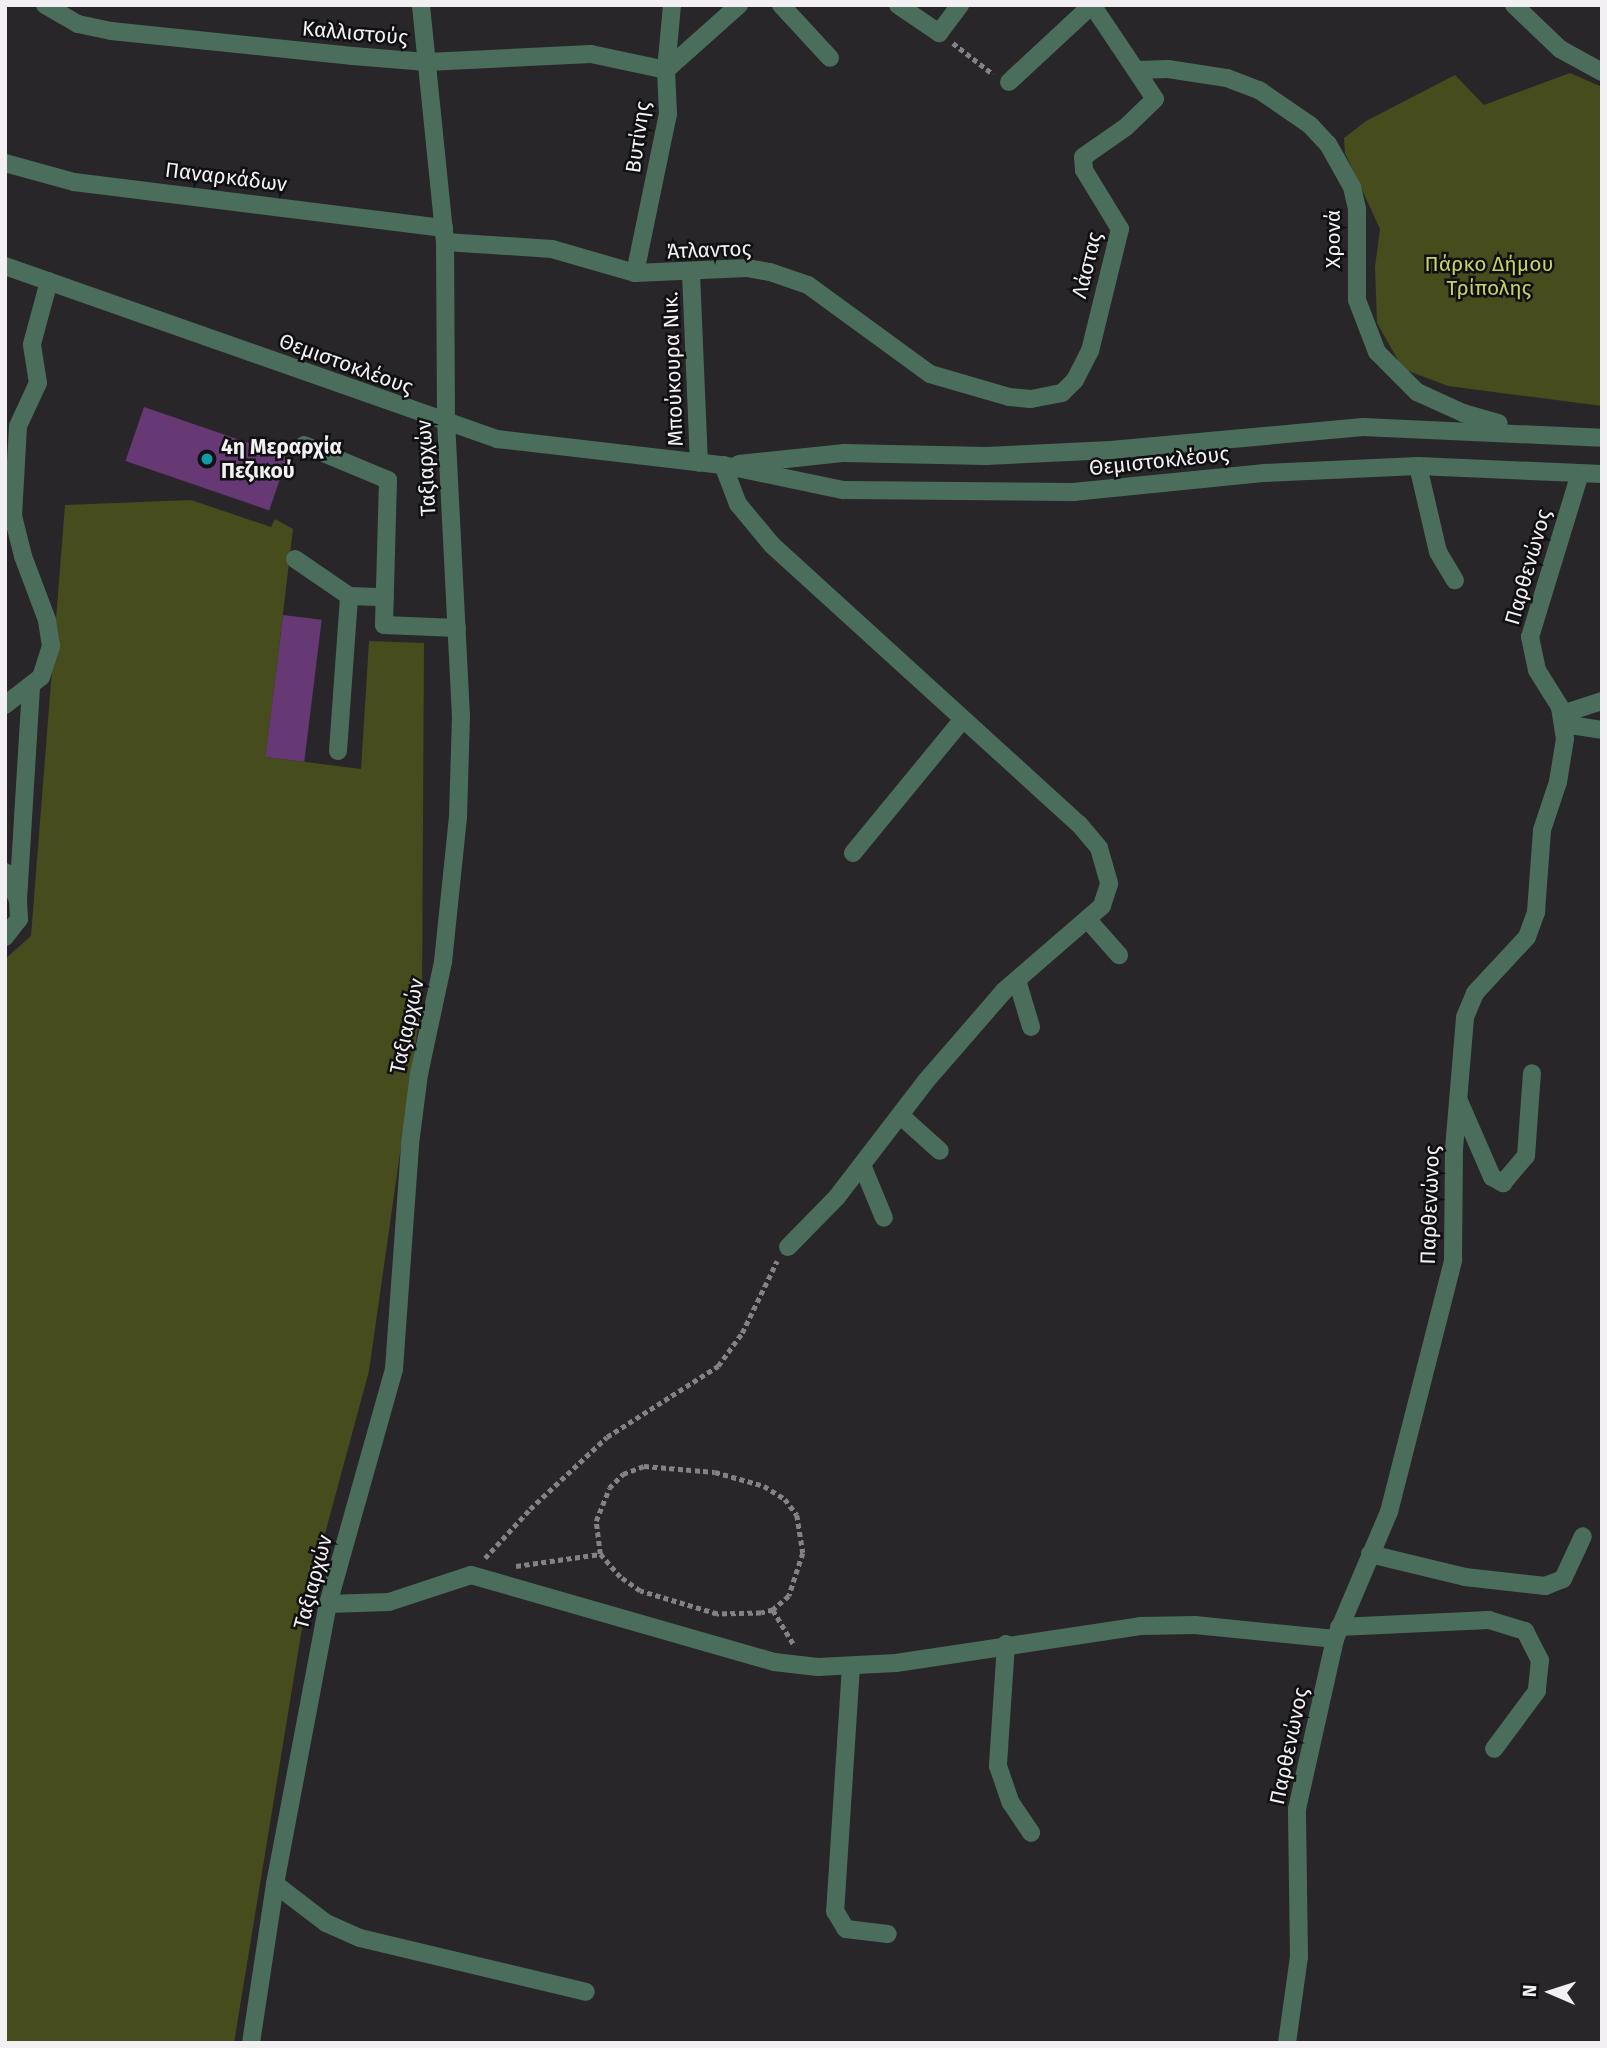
<!DOCTYPE html>
<html>
<head>
<meta charset="utf-8">
<style>
	body { margin:0 }
	#map { position:relative; width:1607px; height:2048px; overflow:hidden; background:#282629; font-family:"Fira Sans",sans-serif }
	div>[style] { position:absolute }
	.green>* { inset:0; background:#474c1d }
	.building>* { inset:0; background:#663974; transform-origin:0 0 }
	.path>* { height:4.5px; margin-top:-2.25px; transform-origin:0; background:repeating-linear-gradient(90deg,#848285 0 5px,transparent 0 8.5px) }
	.minor>* { height:18px; margin:-9px; padding:0 9px; transform-origin:9px; border-radius:9px; background:#4b6e5c }
	.dots>* { width:19px; height:19px; translate:-50% -50%; box-sizing:border-box; border:4px solid #100f11; border-radius:50% }
	span { translate:-50% -50%; white-space:nowrap; text-align:center; line-height:1.15; -webkit-text-stroke:5px #100f11; paint-order:stroke }
	.street-label { font-size:21px; color:#f2f0f2 }
	.park-label { font-size:21px; color:#c6d261 }
	.poi-label { font-size:21px; color:#f2f0f2; font-weight:700 }
	.left { translate:0 -50%; text-align:left }
	.frame { position:absolute; inset:0; border:7px solid #f2f0f2; pointer-events:none }
	.north { position:absolute; left:1516px; top:1957px; width:70px; height:70px; -webkit-text-stroke:5px #100f11; paint-order:stroke; rotate:273deg; font-size:19px; font-weight:700; line-height:28px; text-align:center; color:#f2f0f2 }
	.north::after { content:''; display:block; margin:auto; width:24px; height:32px; background:#f2f0f2; clip-path:polygon(50% 0,100% 100%,50% 72%,0 100%) }
</style>
</head>
<body>
<div id="map">
	<div class="green">
		<i style="clip-path:polygon(1570px 73px,1602px 87px,1602px 406px,1448px 386px,1403px 369px,1377px 323px,1375px 267px,1380px 229px,1345px 153px,1344px 138px,1366px 121px,1455px 75px,1484px 105px)"></i>
		<i style="clip-path:polygon(191px 500px,271px 527px,275px 519px,293px 529px,266px 757px,361px 769px,369px 641px,424px 643px,422px 999px,369px 1371px,306px 1604px,234px 2043px,5px 2043px,5px 959px,31px 936px,65px 505px)"></i>
	</div>
	<div class="building">
		<i style="left:144px;top:407px;width:152px;height:57px;rotate:19deg"></i>
		<i style="left:283px;top:615px;width:39px;height:143px;rotate:7deg"></i>
	</div>
	<div class="path">
		<i style="left:953px;top:43px;width:51px;rotate:37.8deg"></i>
		<i style="left:644px;top:1466px;width:71px;rotate:4.8deg"></i>
		<i style="left:715px;top:1472px;width:51px;rotate:15.9deg"></i>
		<i style="left:764px;top:1486px;width:25px;rotate:32deg"></i>
		<i style="left:785px;top:1499px;width:20px;rotate:53deg"></i>
		<i style="left:797px;top:1515px;width:38px;rotate:81deg"></i>
		<i style="left:803px;top:1553px;width:45px;rotate:108deg"></i>
		<i style="left:789px;top:1596px;width:21px;rotate:139deg"></i>
		<i style="left:773px;top:1610px;width:12px;rotate:166deg"></i>
		<i style="left:761px;top:1613px;width:44px;rotate:178.7deg"></i>
		<i style="left:717px;top:1614px;width:80px;rotate:-163.4deg"></i>
		<i style="left:640px;top:1591px;width:24px;rotate:-145deg"></i>
		<i style="left:620px;top:1577px;width:30px;rotate:-131deg"></i>
		<i style="left:600px;top:1554px;width:33px;rotate:-97deg"></i>
		<i style="left:596px;top:1521px;width:35px;rotate:-68deg"></i>
		<i style="left:609px;top:1488px;width:20px;rotate:-45deg"></i>
		<i style="left:623px;top:1474px;width:22px;rotate:-21deg"></i>
		<i style="left:485px;top:1558px;width:67px;rotate:-47.4deg"></i>
		<i style="left:530px;top:1509px;width:105px;rotate:-43.1deg"></i>
		<i style="left:607px;top:1437px;width:132px;rotate:-32.6deg"></i>
		<i style="left:718px;top:1366px;width:41px;rotate:-54deg"></i>
		<i style="left:742px;top:1333px;width:80px;rotate:-64.1deg"></i>
		<i style="left:516px;top:1566px;width:85px;rotate:-8.1deg"></i>
		<i style="left:773px;top:1610px;width:41px;rotate:59deg"></i>
	</div>
	<div class="minor">
		<i style="left:45px;top:5px;width:38px;rotate:30deg"></i>
		<i style="left:78px;top:24px;width:34px;rotate:12deg"></i>
		<i style="left:111px;top:31px;width:243px;rotate:5.9deg"></i>
		<i style="left:353px;top:56px;width:74px;rotate:4.6deg"></i>
		<i style="left:427px;top:62px;width:164px;rotate:-2.8deg"></i>
		<i style="left:591px;top:54px;width:77px;rotate:12deg"></i>
		<i style="left:666px;top:70px;width:98px;rotate:-41.7deg"></i>
		<i style="left:781px;top:5px;width:72px;rotate:47.2deg"></i>
		<i style="left:898px;top:5px;width:50px;rotate:34.3deg"></i>
		<i style="left:939px;top:33px;width:35px;rotate:-53deg"></i>
		<i style="left:1514px;top:5px;width:64px;rotate:43.7deg"></i>
		<i style="left:1560px;top:49px;width:48px;rotate:28.7deg"></i>
		<i style="left:1137px;top:70px;width:31px;rotate:-2deg"></i>
		<i style="left:1168px;top:69px;width:60px;rotate:8.7deg"></i>
		<i style="left:1227px;top:78px;width:34px;rotate:21deg"></i>
		<i style="left:1259px;top:90px;width:62px;rotate:34.5deg"></i>
		<i style="left:1310px;top:125px;width:26px;rotate:47deg"></i>
		<i style="left:1328px;top:144px;width:49px;rotate:60.8deg"></i>
		<i style="left:1352px;top:187px;width:23px;rotate:77deg"></i>
		<i style="left:1357px;top:209px;width:91px;rotate:90deg"></i>
		<i style="left:1357px;top:300px;width:56px;rotate:69deg"></i>
		<i style="left:1377px;top:352px;width:57px;rotate:45deg"></i>
		<i style="left:1417px;top:392px;width:51px;rotate:24.5deg"></i>
		<i style="left:1463px;top:413px;width:37px;rotate:16deg"></i>
		<i style="left:1009px;top:82px;width:113px;rotate:-42.9deg"></i>
		<i style="left:5px;top:163px;width:72px;rotate:15.4deg"></i>
		<i style="left:74px;top:182px;width:373px;rotate:7.1deg"></i>
		<i style="left:445px;top:242px;width:107px;rotate:3.7deg"></i>
		<i style="left:552px;top:249px;width:86px;rotate:16.1deg"></i>
		<i style="left:635px;top:273px;width:112px;rotate:-2.6deg"></i>
		<i style="left:747px;top:268px;width:23px;rotate:10deg"></i>
		<i style="left:770px;top:272px;width:40px;rotate:18.9deg"></i>
		<i style="left:808px;top:285px;width:151px;rotate:36.1deg"></i>
		<i style="left:930px;top:374px;width:82px;rotate:16.2deg"></i>
		<i style="left:1009px;top:397px;width:22px;rotate:5deg"></i>
		<i style="left:1031px;top:399px;width:32px;rotate:-11deg"></i>
		<i style="left:1062px;top:393px;width:18px;rotate:-45deg"></i>
		<i style="left:1075px;top:380px;width:33px;rotate:-63deg"></i>
		<i style="left:1090px;top:351px;width:126px;rotate:-76.2deg"></i>
		<i style="left:1120px;top:229px;width:69px;rotate:-121.4deg"></i>
		<i style="left:1084px;top:170px;width:13px;rotate:-94deg"></i>
		<i style="left:1083px;top:157px;width:52px;rotate:-34.9deg"></i>
		<i style="left:1126px;top:127px;width:40px;rotate:-44deg"></i>
		<i style="left:1155px;top:99px;width:113px;rotate:-123.8deg"></i>
		<i style="left:5px;top:266px;width:522px;rotate:19.37deg"></i>
		<i style="left:497px;top:439px;width:227px;rotate:6.6deg"></i>
		<i style="left:723px;top:465px;width:123px;rotate:11.8deg"></i>
		<i style="left:843px;top:490px;width:230px;rotate:0.5deg"></i>
		<i style="left:1073px;top:492px;width:193px;rotate:-5.7deg"></i>
		<i style="left:1265px;top:473px;width:153px;rotate:-2.6deg"></i>
		<i style="left:1418px;top:466px;width:184px;rotate:2.5deg"></i>
		<i style="left:635px;top:273px;width:162px;rotate:-78.3deg"></i>
		<i style="left:668px;top:114px;width:44px;rotate:-92.6deg"></i>
		<i style="left:666px;top:70px;width:65px;rotate:-84.7deg"></i>
		<i style="left:691px;top:273px;width:190px;rotate:87.6deg"></i>
		<i style="left:304px;top:445px;width:91px;rotate:22.6deg"></i>
		<i style="left:388px;top:480px;width:145px;rotate:91.6deg"></i>
		<i style="left:384px;top:625px;width:73px;rotate:2.4deg"></i>
		<i style="left:739px;top:464px;width:106px;rotate:-6deg"></i>
		<i style="left:844px;top:453px;width:142px;rotate:1.2deg"></i>
		<i style="left:986px;top:456px;width:125px;rotate:-2.7deg"></i>
		<i style="left:1111px;top:450px;width:253px;rotate:-5.2deg"></i>
		<i style="left:1363px;top:427px;width:239px;rotate:2.6deg"></i>
		<i style="left:723px;top:465px;width:42px;rotate:69deg"></i>
		<i style="left:738px;top:504px;width:53px;rotate:50.3deg"></i>
		<i style="left:772px;top:545px;width:415px;rotate:42.3deg"></i>
		<i style="left:1079px;top:824px;width:31px;rotate:50deg"></i>
		<i style="left:1099px;top:848px;width:37px;rotate:74deg"></i>
		<i style="left:1109px;top:884px;width:23px;rotate:108deg"></i>
		<i style="left:1102px;top:906px;width:130px;rotate:139.1deg"></i>
		<i style="left:1004px;top:991px;width:119px;rotate:130.9deg"></i>
		<i style="left:926px;top:1081px;width:146px;rotate:127.5deg"></i>
		<i style="left:837px;top:1197px;width:70px;rotate:134.4deg"></i>
		<i style="left:1418px;top:466px;width:88px;rotate:76.9deg"></i>
		<i style="left:1438px;top:552px;width:33px;rotate:59deg"></i>
		<i style="left:295px;top:559px;width:65px;rotate:34.4deg"></i>
		<i style="left:349px;top:596px;width:36px;rotate:2deg"></i>
		<i style="left:5px;top:705px;width:46px;rotate:-37.9deg"></i>
		<i style="left:41px;top:677px;width:33px;rotate:-72deg"></i>
		<i style="left:51px;top:646px;width:26px;rotate:-99deg"></i>
		<i style="left:47px;top:620px;width:68px;rotate:-110.6deg"></i>
		<i style="left:23px;top:556px;width:41px;rotate:-104deg"></i>
		<i style="left:13px;top:516px;width:90px;rotate:-86.8deg"></i>
		<i style="left:18px;top:426px;width:47px;rotate:-65.1deg"></i>
		<i style="left:38px;top:383px;width:39px;rotate:-99deg"></i>
		<i style="left:32px;top:344px;width:65px;rotate:-74.9deg"></i>
		<i style="left:1562px;top:714px;width:42px;rotate:-18deg"></i>
		<i style="left:1564px;top:724px;width:38px;rotate:9deg"></i>
		<i style="left:338px;top:751px;width:155px;rotate:-85.9deg"></i>
		<i style="left:853px;top:853px;width:173px;rotate:-50.6deg"></i>
		<i style="left:5px;top:872px;width:31px;rotate:65deg"></i>
		<i style="left:18px;top:900px;width:19px;rotate:87deg"></i>
		<i style="left:19px;top:919px;width:23px;rotate:128deg"></i>
		<i style="left:18px;top:900px;width:212px;rotate:-86.5deg"></i>
		<i style="left:1088px;top:920px;width:47px;rotate:48.5deg"></i>
		<i style="left:1017px;top:980px;width:49px;rotate:73.4deg"></i>
		<i style="left:1459px;top:1101px;width:83px;rotate:66.5deg"></i>
		<i style="left:1492px;top:1177px;width:13px;rotate:29deg"></i>
		<i style="left:1503px;top:1183px;width:35px;rotate:-50deg"></i>
		<i style="left:1526px;top:1156px;width:83px;rotate:-85.9deg"></i>
		<i style="left:901px;top:1116px;width:52px;rotate:41.9deg"></i>
		<i style="left:862px;top:1165px;width:57px;rotate:67.5deg"></i>
		<i style="left:1370px;top:1554px;width:98px;rotate:13.6deg"></i>
		<i style="left:1465px;top:1577px;width:81px;rotate:6.4deg"></i>
		<i style="left:1545px;top:1586px;width:19px;rotate:-21deg"></i>
		<i style="left:1563px;top:1579px;width:47px;rotate:-65.1deg"></i>
		<i style="left:328px;top:1604px;width:61px;rotate:-1.9deg"></i>
		<i style="left:389px;top:1602px;width:86px;rotate:-18.2deg"></i>
		<i style="left:471px;top:1575px;width:315px;rotate:16deg"></i>
		<i style="left:774px;top:1662px;width:44px;rotate:6.5deg"></i>
		<i style="left:818px;top:1667px;width:78px;rotate:-2.9deg"></i>
		<i style="left:896px;top:1663px;width:247px;rotate:-8.6deg"></i>
		<i style="left:1140px;top:1626px;width:55px;rotate:-1deg"></i>
		<i style="left:1195px;top:1625px;width:141px;rotate:5.7deg"></i>
		<i style="left:1339px;top:1627px;width:150px;rotate:-2.7deg"></i>
		<i style="left:1489px;top:1620px;width:38px;rotate:17deg"></i>
		<i style="left:1525px;top:1631px;width:33px;rotate:63deg"></i>
		<i style="left:1540px;top:1660px;width:31px;rotate:96deg"></i>
		<i style="left:1537px;top:1691px;width:72px;rotate:126.6deg"></i>
		<i style="left:1006px;top:1644px;width:122px;rotate:93.8deg"></i>
		<i style="left:998px;top:1766px;width:39px;rotate:71deg"></i>
		<i style="left:1011px;top:1803px;width:36px;rotate:56deg"></i>
		<i style="left:851px;top:1666px;width:246px;rotate:93.7deg"></i>
		<i style="left:835px;top:1911px;width:21px;rotate:59deg"></i>
		<i style="left:846px;top:1929px;width:42px;rotate:6.8deg"></i>
		<i style="left:275px;top:1884px;width:64px;rotate:37.4deg"></i>
		<i style="left:326px;top:1923px;width:37px;rotate:24deg"></i>
		<i style="left:360px;top:1938px;width:232px;rotate:13.4deg"></i>
		<i style="left:251px;top:2043px;width:161px;rotate:-81.4deg"></i>
		<i style="left:275px;top:1884px;width:285px;rotate:-79.3deg"></i>
		<i style="left:328px;top:1604px;width:244px;rotate:-74.3deg"></i>
		<i style="left:394px;top:1369px;width:226px;rotate:-85.9deg"></i>
		<i style="left:410px;top:1144px;width:71px;rotate:-82.7deg"></i>
		<i style="left:419px;top:1074px;width:115px;rotate:-77.9deg"></i>
		<i style="left:443px;top:962px;width:146px;rotate:-84.1deg"></i>
		<i style="left:458px;top:817px;width:100px;rotate:-88.3deg"></i>
		<i style="left:461px;top:717px;width:293px;rotate:-92.9deg"></i>
		<i style="left:446px;top:424px;width:182px;rotate:-90.3deg"></i>
		<i style="left:445px;top:242px;width:238px;rotate:-95.8deg"></i>
		<i style="left:1287px;top:2043px;width:87px;rotate:-82.1deg"></i>
		<i style="left:1299px;top:1957px;width:148px;rotate:-90.8deg"></i>
		<i style="left:1297px;top:1809px;width:174px;rotate:-77.4deg"></i>
		<i style="left:1335px;top:1639px;width:138px;rotate:-67deg"></i>
		<i style="left:1389px;top:1512px;width:260px;rotate:-75.7deg"></i>
		<i style="left:1453px;top:1260px;width:111px;rotate:-89.5deg"></i>
		<i style="left:1454px;top:1149px;width:132px;rotate:-85.2deg"></i>
		<i style="left:1465px;top:1017px;width:26px;rotate:-67deg"></i>
		<i style="left:1475px;top:993px;width:76px;rotate:-47.1deg"></i>
		<i style="left:1527px;top:937px;width:27px;rotate:-70deg"></i>
		<i style="left:1536px;top:912px;width:82px;rotate:-85.8deg"></i>
		<i style="left:1542px;top:830px;width:51px;rotate:-71.6deg"></i>
		<i style="left:1558px;top:782px;width:44px;rotate:-80.8deg"></i>
		<i style="left:1565px;top:739px;width:32px;rotate:-99deg"></i>
		<i style="left:1560px;top:707px;width:44px;rotate:-121.9deg"></i>
		<i style="left:1537px;top:670px;width:34px;rotate:-102deg"></i>
		<i style="left:1530px;top:637px;width:171px;rotate:-73deg"></i>
	</div>
	<div class="dots">
		<i style="left:207px;top:459px;background:#0f9aa8"></i>
	</div>
	<div class="street-label">
		<span style="left:355px;top:33px;rotate:5deg">Καλλιστούς</span>
		<span style="left:638px;top:137px;rotate:-82deg">Βυτίνης</span>
		<span style="left:226px;top:177px;rotate:7deg">Παναρκάδων</span>
		<span style="left:1333px;top:239px;rotate:-90deg">Χρονά</span>
		<span style="left:709px;top:250px;rotate:-2deg">Άτλαντος</span>
		<span style="left:1087px;top:265px;rotate:-76deg">Λάστας</span>
		<span style="left:346px;top:364px;rotate:20deg">Θεμιστοκλέους</span>
		<span style="left:673px;top:369px;rotate:-92deg">Μπούκουρα Νικ.</span>
		<span style="left:1159px;top:461px;rotate:-6deg">Θεμιστοκλέους</span>
		<span style="left:426px;top:468px;rotate:-93deg">Ταξιαρχών</span>
		<span style="left:1528px;top:567px;rotate:-74deg">Παρθενώνος</span>
		<span style="left:407px;top:1026px;rotate:-78deg">Ταξιαρχών</span>
		<span style="left:1430px;top:1205px;rotate:-88deg">Παρθενώνος</span>
		<span style="left:313px;top:1582px;rotate:-75deg">Ταξιαρχών</span>
		<span style="left:1289px;top:1746px;rotate:-78deg">Παρθενώνος</span>
	</div>
	<div class="park-label">
		<span style="left:1489px;top:276px">Πάρκο Δήμου<br>Τρίπολης</span>
	</div>
	<div class="poi-label">
		<span class="left" style="left:221px;top:459px">4η Μεραρχία<br>Πεζικού</span>
	</div>
	<div class="frame"></div>
	<div class="north">N</div>
</div>
</body>
</html>
